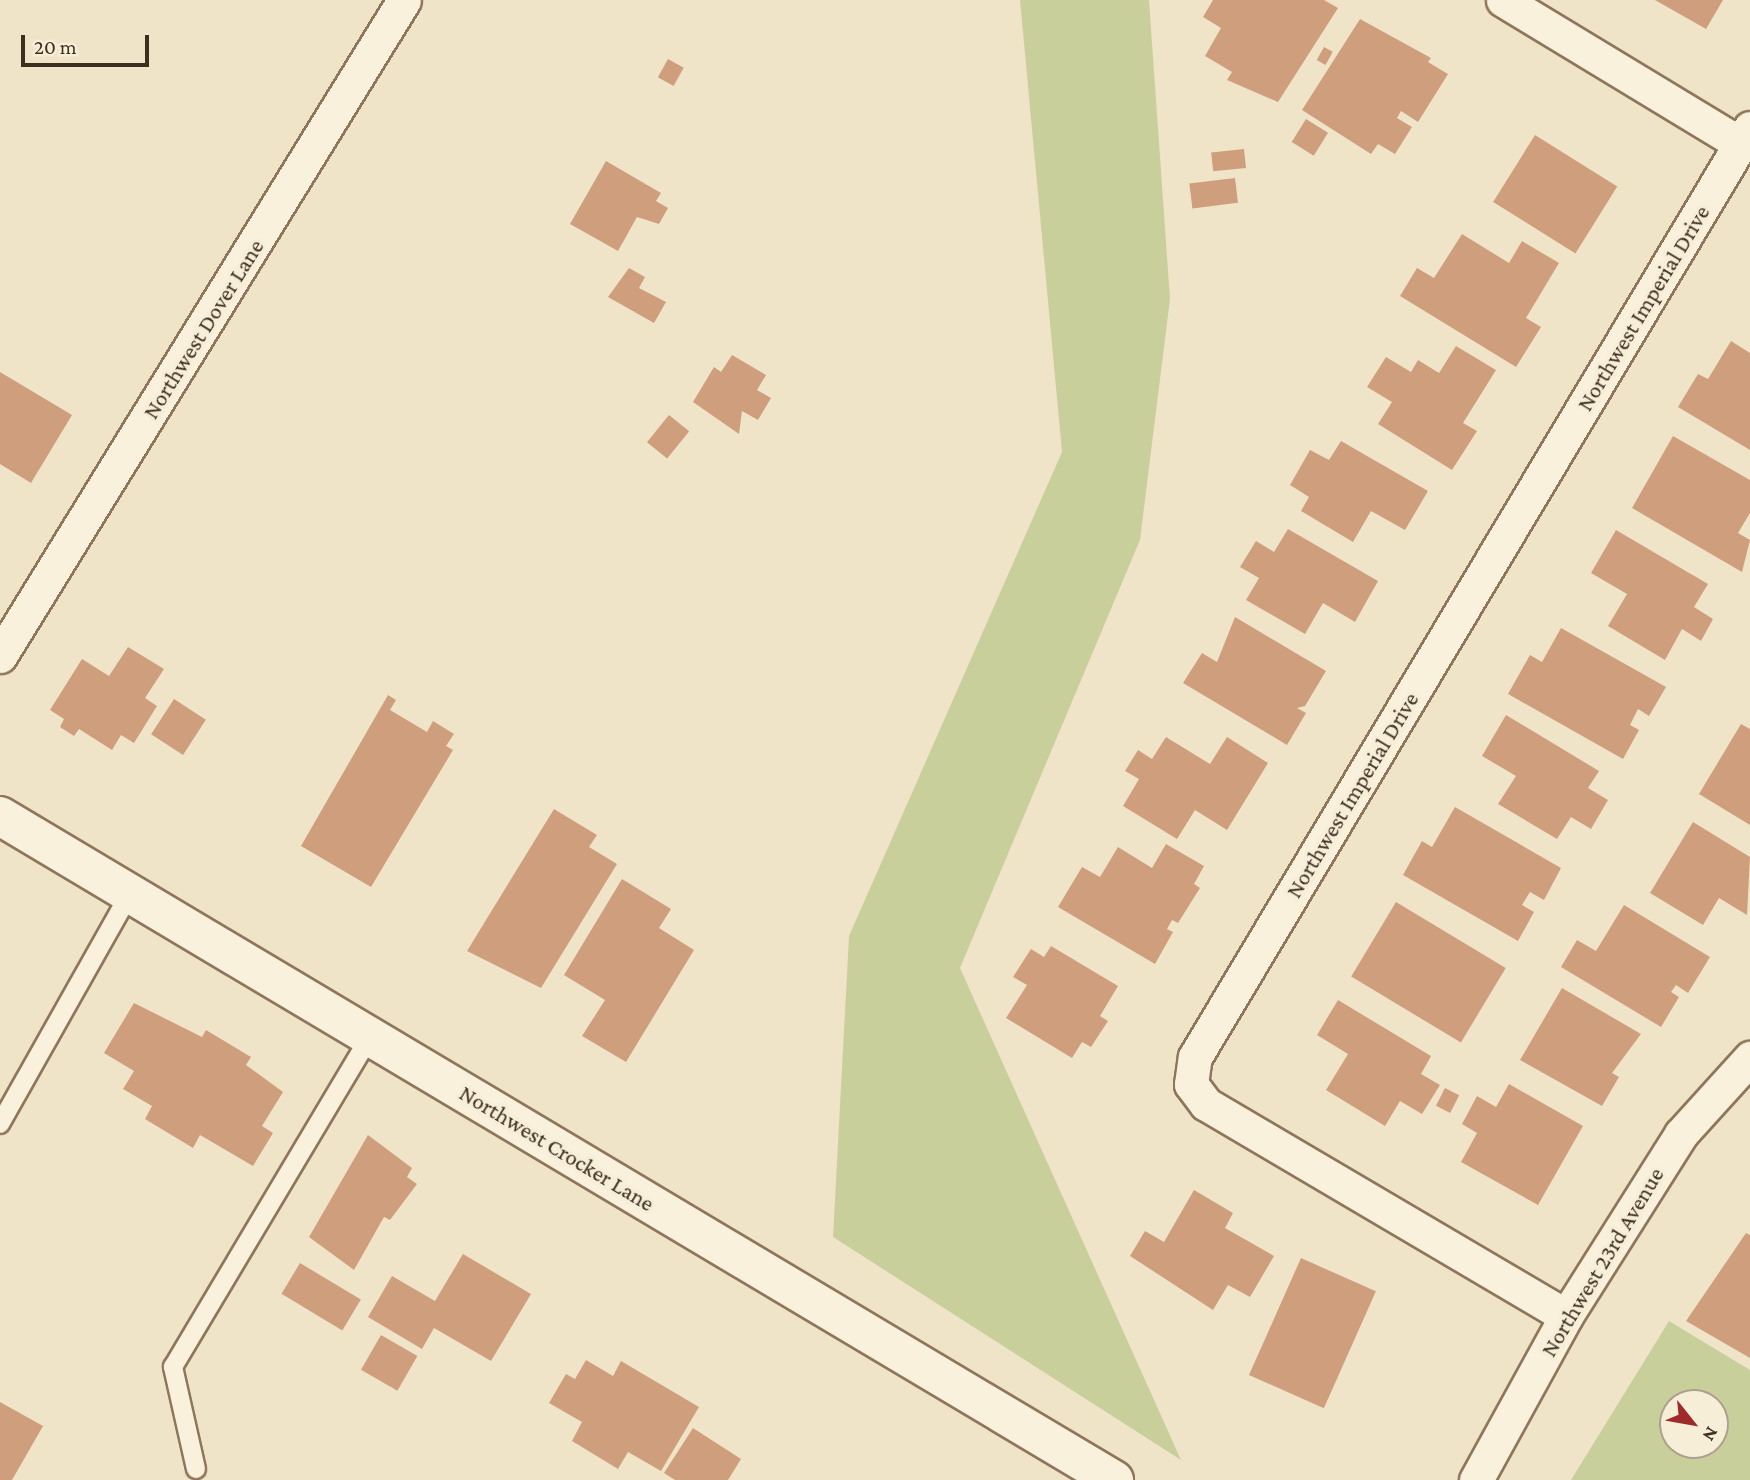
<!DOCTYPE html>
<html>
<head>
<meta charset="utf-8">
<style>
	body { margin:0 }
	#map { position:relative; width:1750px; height:1480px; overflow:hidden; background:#f0e4c8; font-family:"Crimson Pro",serif }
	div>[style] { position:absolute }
	.green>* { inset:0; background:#c9cf9b }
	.building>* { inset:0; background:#cf9f7d; transform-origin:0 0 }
	.roads { filter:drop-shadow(2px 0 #8d765c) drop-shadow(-2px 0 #8d765c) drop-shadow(0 2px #8d765c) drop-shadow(0 -2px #8d765c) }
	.lane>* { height:18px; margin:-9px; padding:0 9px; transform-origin:9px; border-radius:9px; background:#faf1dc }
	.street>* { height:33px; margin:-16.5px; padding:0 16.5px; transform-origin:16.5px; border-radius:16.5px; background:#faf1dc }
	.secondary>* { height:38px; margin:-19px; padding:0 19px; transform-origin:19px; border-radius:19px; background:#faf1dc }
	span { translate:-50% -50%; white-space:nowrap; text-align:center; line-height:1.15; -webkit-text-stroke:7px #f7eed8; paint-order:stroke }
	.street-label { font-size:23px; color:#3d2e20 }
	.north { position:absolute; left:1659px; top:1389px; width:70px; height:70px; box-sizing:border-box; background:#f7eed8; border:2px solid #ada18e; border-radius:50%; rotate:121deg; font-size:19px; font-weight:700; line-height:28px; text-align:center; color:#3d2e20 }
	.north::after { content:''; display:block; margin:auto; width:24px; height:32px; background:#9e2a2b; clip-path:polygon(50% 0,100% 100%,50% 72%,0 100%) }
	.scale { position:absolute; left:21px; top:35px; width:128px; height:32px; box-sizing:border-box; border:4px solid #3d2e20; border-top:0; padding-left:9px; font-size:21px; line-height:24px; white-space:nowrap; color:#3d2e20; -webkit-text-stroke:5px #f7eed8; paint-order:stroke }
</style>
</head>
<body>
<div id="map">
	<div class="green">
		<i style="clip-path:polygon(1020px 0,1149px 0,1170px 299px,1140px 540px,960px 968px,1181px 1460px,833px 1237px,849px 936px,1062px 452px)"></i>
		<i style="clip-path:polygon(evenodd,1669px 1321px,1750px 1370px,1750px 1480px,1571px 1480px,1669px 1321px,1715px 1403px,1715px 1445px,1673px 1445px,1673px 1403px,1715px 1403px)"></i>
	</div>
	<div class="building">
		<i style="clip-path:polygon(1213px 0,1324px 0,1338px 8px,1278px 102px,1227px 80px,1232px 72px,1205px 56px,1221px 28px,1203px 17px)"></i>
		<i style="clip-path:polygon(1655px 0,1723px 0,1706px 29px)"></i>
		<i style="clip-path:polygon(1360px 19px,1431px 58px,1428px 62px,1448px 74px,1418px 122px,1401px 111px,1397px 118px,1412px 127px,1395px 154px,1378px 144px,1371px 154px,1302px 110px)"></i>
		<i style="left:1324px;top:47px;width:10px;height:15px;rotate:29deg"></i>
		<i style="left:668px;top:59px;width:18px;height:21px;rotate:29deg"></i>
		<i style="left:1306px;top:119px;width:26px;height:27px;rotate:32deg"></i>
		<i style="left:1535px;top:135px;width:97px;height:79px;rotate:32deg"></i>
		<i style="left:1244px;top:149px;width:19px;height:33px;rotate:84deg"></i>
		<i style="clip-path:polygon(606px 161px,661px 193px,656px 201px,668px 208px,659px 224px,637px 217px,618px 251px,570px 224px)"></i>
		<i style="left:1235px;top:178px;width:25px;height:46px;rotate:83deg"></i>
		<i style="clip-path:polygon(1462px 234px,1509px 263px,1522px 241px,1559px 263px,1526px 318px,1541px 327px,1516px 367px,1400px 296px,1417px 268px,1434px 278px)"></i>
		<i style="clip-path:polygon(629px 268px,645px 277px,639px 288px,666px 302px,654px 323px,608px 297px)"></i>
		<i style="clip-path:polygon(1731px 341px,1750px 353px,1750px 450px,1678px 407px,1698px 374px,1708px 379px)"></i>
		<i style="clip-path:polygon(1456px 346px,1496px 370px,1463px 423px,1477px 431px,1452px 470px,1378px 424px,1392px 402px,1367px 387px,1386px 357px,1411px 372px,1418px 360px,1439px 373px)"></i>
		<i style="clip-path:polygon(732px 355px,766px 375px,757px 390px,771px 398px,758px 420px,742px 411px,739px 434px,693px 402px,714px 367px,721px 372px)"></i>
		<i style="clip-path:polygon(0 372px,72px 415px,31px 483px,0 464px)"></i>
		<i style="left:669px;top:415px;width:26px;height:35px;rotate:39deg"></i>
		<i style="clip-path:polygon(1673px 436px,1750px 480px,1750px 513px,1738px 533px,1750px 540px,1742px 572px,1632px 508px)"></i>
		<i style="clip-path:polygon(1341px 441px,1428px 491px,1405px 530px,1371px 511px,1353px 542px,1301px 511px,1309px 497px,1290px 485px,1310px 450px,1329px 460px)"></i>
		<i style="clip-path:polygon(1288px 529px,1378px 581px,1355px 622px,1323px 603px,1305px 634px,1246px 600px,1259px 578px,1240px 567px,1256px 541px,1274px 552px)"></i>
		<i style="clip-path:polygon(1616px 530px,1708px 584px,1694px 607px,1713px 619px,1701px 641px,1682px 629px,1665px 660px,1608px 626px,1627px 594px,1591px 573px)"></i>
		<i style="clip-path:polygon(1235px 617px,1326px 671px,1305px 706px,1297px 708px,1306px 713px,1287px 745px,1183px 683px,1202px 653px,1217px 662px)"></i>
		<i style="clip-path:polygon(1561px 628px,1666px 687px,1649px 716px,1638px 709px,1630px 725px,1639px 730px,1623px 759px,1508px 694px,1530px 655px,1542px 662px)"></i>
		<i style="clip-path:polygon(128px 647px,164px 669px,145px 698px,157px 706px,134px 743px,121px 735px,112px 750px,79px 729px,74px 736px,60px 727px,64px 719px,50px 710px,82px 659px,109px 676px)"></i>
		<i style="clip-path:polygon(388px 695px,396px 700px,390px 710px,427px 732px,433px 721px,454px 734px,446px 746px,453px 750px,371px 887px,301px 846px)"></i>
		<i style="left:174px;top:699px;width:38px;height:42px;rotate:33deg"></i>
		<i style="clip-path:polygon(1506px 715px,1599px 771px,1588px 788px,1608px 800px,1591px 829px,1571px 817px,1557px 839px,1498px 804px,1516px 776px,1482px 756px)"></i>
		<i style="clip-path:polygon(1741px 724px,1750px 729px,1750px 825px,1699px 794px)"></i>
		<i style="clip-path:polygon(1166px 737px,1210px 764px,1227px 737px,1268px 763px,1227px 830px,1195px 810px,1177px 839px,1123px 806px,1139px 779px,1125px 771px,1138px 750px,1152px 759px)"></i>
		<i style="clip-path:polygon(1455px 807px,1561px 868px,1544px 900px,1530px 892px,1522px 905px,1534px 912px,1518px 941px,1403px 875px,1422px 841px,1432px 847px)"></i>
		<i style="clip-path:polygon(554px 809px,597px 835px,589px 847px,617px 864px,541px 988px,467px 951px)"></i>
		<i style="clip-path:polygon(1693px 822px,1750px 857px,1747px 915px,1719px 898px,1703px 925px,1650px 893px)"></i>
		<i style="clip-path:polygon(1166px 844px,1204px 866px,1194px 884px,1200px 888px,1178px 923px,1172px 920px,1167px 929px,1173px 932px,1155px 964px,1058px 907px,1082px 867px,1100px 877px,1118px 847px,1152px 868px)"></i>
		<i style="clip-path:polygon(622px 879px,671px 909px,659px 928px,694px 950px,626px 1062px,582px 1036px,605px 1000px,564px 975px)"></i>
		<i style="left:1396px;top:902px;width:128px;height:87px;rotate:31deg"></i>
		<i style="clip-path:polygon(1624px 905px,1710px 957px,1688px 993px,1676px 985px,1671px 992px,1679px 997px,1661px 1027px,1561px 967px,1577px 940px,1596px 951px)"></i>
		<i style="clip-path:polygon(1051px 946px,1118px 986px,1100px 1016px,1108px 1021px,1091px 1047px,1082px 1042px,1072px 1058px,1006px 1018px,1027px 985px,1013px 977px,1031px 949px,1044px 957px)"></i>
		<i style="clip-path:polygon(1562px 988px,1641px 1034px,1612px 1073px,1619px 1077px,1602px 1106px,1520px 1060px)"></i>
		<i style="clip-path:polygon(1338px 1000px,1431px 1056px,1421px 1074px,1440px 1085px,1422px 1114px,1400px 1101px,1385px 1126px,1326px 1090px,1348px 1054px,1317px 1035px)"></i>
		<i style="clip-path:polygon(134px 1003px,202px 1037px,206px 1030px,251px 1057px,246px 1065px,283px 1092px,262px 1126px,273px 1133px,253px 1166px,200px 1135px,193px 1148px,145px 1119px,152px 1106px,123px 1089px,134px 1071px,104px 1053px)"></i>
		<i style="clip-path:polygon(1509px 1084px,1583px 1126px,1538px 1205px,1461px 1162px,1477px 1133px,1462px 1124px,1477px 1096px,1496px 1107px)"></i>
		<i style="left:1445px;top:1088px;width:16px;height:20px;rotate:27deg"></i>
		<i style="clip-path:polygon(368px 1135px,412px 1168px,407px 1177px,417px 1184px,390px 1220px,384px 1217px,354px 1270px,309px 1237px)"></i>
		<i style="clip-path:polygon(1194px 1190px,1233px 1213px,1225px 1228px,1274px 1256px,1250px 1297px,1228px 1285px,1213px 1310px,1130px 1256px,1145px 1231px,1164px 1242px)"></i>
		<i style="clip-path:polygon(1746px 1233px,1750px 1235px,1750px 1358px,1686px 1321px)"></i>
		<i style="clip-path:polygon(463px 1254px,531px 1294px,491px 1361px,434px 1328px,422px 1349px,368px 1317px,392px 1276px,435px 1301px)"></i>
		<i style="left:1301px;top:1258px;width:82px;height:128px;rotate:24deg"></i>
		<i style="left:300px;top:1263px;width:71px;height:36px;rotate:31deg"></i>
		<i style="left:381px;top:1335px;width:42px;height:40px;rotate:30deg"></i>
		<i style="clip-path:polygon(586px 1360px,613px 1376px,621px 1361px,699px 1407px,661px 1471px,628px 1452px,618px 1469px,572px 1441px,582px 1422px,549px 1403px,566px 1374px,575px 1379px)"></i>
		<i style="clip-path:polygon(0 1402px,43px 1426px,12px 1480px,0 1480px)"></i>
		<i style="clip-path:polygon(693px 1428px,741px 1459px,728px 1480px,675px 1480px,664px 1473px)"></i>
	</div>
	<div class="roads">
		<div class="lane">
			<i style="left:0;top:1124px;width:265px;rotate:-60.6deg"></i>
			<i style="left:196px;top:1469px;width:105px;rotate:-102.7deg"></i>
			<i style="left:173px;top:1367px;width:385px;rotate:-59.2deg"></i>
		</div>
		<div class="street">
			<i style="left:1503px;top:0;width:278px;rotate:31.2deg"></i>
			<i style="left:0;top:656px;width:770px;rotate:-58.37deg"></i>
			<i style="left:1566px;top:1316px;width:418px;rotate:-149.5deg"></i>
			<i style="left:1206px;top:1104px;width:25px;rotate:-127deg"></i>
			<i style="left:1191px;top:1084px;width:27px;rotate:-82deg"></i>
			<i style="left:1195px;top:1057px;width:1082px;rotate:-59.15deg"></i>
			<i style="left:1476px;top:1480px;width:187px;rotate:-61.2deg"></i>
			<i style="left:1566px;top:1316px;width:215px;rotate:-57.7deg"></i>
			<i style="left:1681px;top:1134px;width:103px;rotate:-47.8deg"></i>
		</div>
		<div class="secondary">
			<i style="left:0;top:816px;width:1297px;rotate:30.8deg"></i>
		</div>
	</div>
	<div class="street-label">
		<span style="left:1643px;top:308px;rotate:-59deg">Northwest Imperial Drive</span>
		<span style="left:203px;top:329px;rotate:-58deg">Northwest Dover Lane</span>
		<span style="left:1352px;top:795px;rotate:-59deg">Northwest Imperial Drive</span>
		<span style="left:557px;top:1148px;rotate:31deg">Northwest Crocker Lane</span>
		<span style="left:1602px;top:1262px;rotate:-59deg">Northwest 23rd Avenue</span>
	</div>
	<div class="north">N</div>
	<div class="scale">20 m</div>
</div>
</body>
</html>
